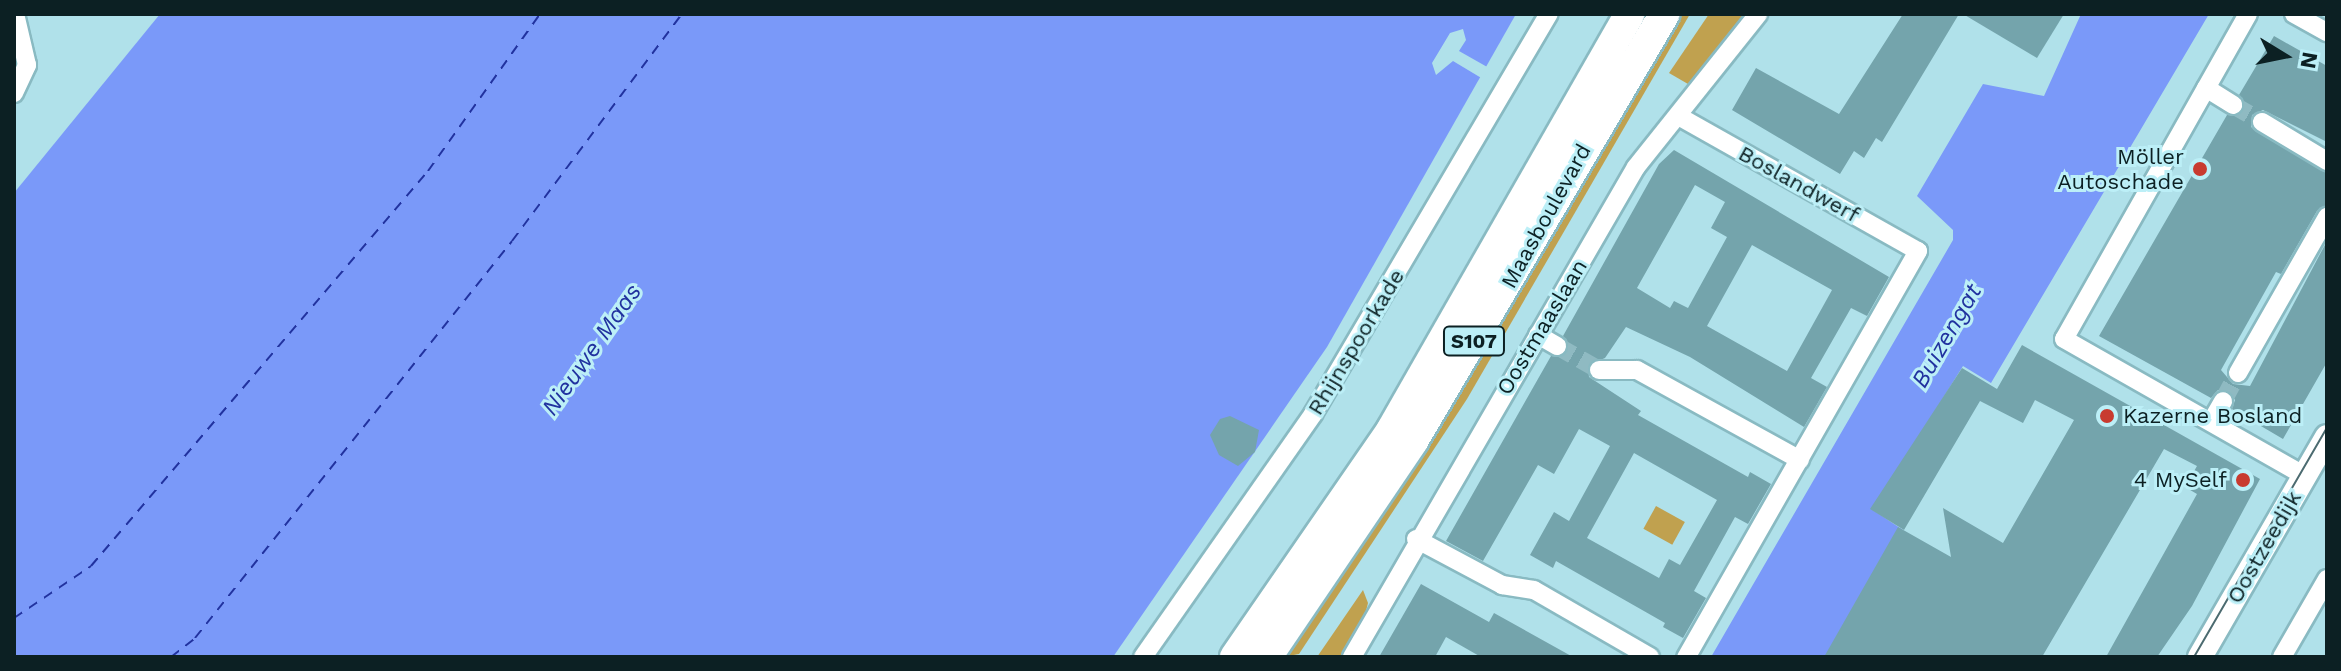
<!DOCTYPE html>
<html>
<head>
<meta charset="utf-8">
<style>
	body { margin:0 }
	#map { position:relative; width:2341px; height:671px; overflow:hidden; background:#b0e1ea; font-family:"Work Sans",sans-serif }
	div>[style] { position:absolute }
	.green>* { inset:0; background:#c0a14f; transform-origin:0 0 }
	.water>* { inset:0; background:#7a99f9 }
	.pier>* { inset:0; background:#b0e1ea }
	.ferry>* { height:2px; margin-top:-1px; transform-origin:0; background:repeating-linear-gradient(90deg,#21329f 0 10px,transparent 0 18px) }
	.building>* { inset:0; background:#74a4ac }
	.minor-tunnel>* { height:18px; margin-top:-9px; transform-origin:0; background:repeating-linear-gradient(90deg,#8fbac2 0 18px,transparent 0 27px) }
	.roads { filter:drop-shadow(2px 0 #89bac2) drop-shadow(-2px 0 #89bac2) drop-shadow(0 2px #89bac2) drop-shadow(0 -2px #89bac2) }
	.minor>* { height:18px; margin:-9px; padding:0 9px; transform-origin:9px; border-radius:9px; background:#fff }
	.tertiary>* { height:24px; margin:-12px; padding:0 12px; transform-origin:12px; border-radius:12px; background:#fff }
	.primary>* { height:30px; margin:-15px; padding:0 15px; transform-origin:15px; border-radius:15px; background:#fff }
	.tram>* { height:2px; margin:-1px; padding:0 1px; transform-origin:1px; border-radius:1px; background:#4c6b70 }
	.dots>* { width:22px; height:22px; translate:-50% -50%; box-sizing:border-box; border:4px solid #bceff7; border-radius:50% }
	span { translate:-50% -50%; white-space:nowrap; text-align:center; line-height:1.15; -webkit-text-stroke:6px #bceff7; paint-order:stroke }
	.shield-label span { padding:2px 6px; background:#bceff7; border:2px solid; border-radius:6px; -webkit-text-stroke-width:0 }
	.shield-label { font-size:20px; color:#0c2023; font-weight:700 }
	.poi-label { font-size:22px; color:#0c2023 }
	.right { translate:-100% -50%; text-align:right }
	.left { translate:0 -50%; text-align:left }
	.street-label { font-size:22px; color:#0c2023 }
	.water-label { font-size:24px; color:#21329f; font-style:italic }
	.frame { position:absolute; inset:0; border:16px solid #0c2023; pointer-events:none }
	.north { position:absolute; left:2245px; top:16px; width:80px; height:80px; -webkit-text-stroke:6px #bceff7; paint-order:stroke; rotate:100deg; font-size:22px; font-weight:700; line-height:32px; text-align:center; color:#0c2023 }
	.north::after { content:''; display:block; margin:auto; width:28px; height:36px; background:#0c2023; clip-path:polygon(50% 0,100% 100%,50% 72%,0 100%) }
</style>
</head>
<body>
<div id="map">
	<div class="green">
		<i style="clip-path:polygon(1678px 14px,1690px 14px,1467px 399px,1299px 654px,1283px 657px)"></i>
		<i style="clip-path:polygon(1709px 14px,1747px 14px,1688px 84px,1669px 73px)"></i>
		<i style="left:1656px;top:506px;width:33px;height:26px;rotate:29deg"></i>
		<i style="clip-path:polygon(1363px 590px,1368px 603px,1365px 615px,1341px 657px,1317px 657px)"></i>
	</div>
	<div class="water">
		<i style="clip-path:polygon(160px 14px,1516px 14px,1327px 347px,1113px 657px,14px 657px,14px 193px)"></i>
		<i style="clip-path:polygon(2081px 14px,2209px 14px,1991px 383px,1963px 366px,1873px 510px,1903px 530px,1830px 657px,1711px 657px,1953px 240px,1953px 230px,1917px 196px,1983px 84px,2044px 96px)"></i>
	</div>
	<div class="pier">
		<i style="clip-path:polygon(1463px 29px,1466px 40px,1459px 51px,1489px 68px,1483px 79px,1453px 61px,1436px 75px,1432px 63px,1450px 33px)"></i>
	</div>
	<div class="ferry">
		<i style="left:14px;top:618px;width:93px;rotate:-34deg"></i>
		<i style="left:91px;top:566px;width:519px;rotate:-49.53deg"></i>
		<i style="left:428px;top:171px;width:193px;rotate:-54.5deg"></i>
		<i style="left:171px;top:657px;width:31px;rotate:-38deg"></i>
		<i style="left:195px;top:638px;width:508px;rotate:-51.39deg"></i>
		<i style="left:512px;top:241px;width:284px;rotate:-53.2deg"></i>
	</div>
	<div class="building">
		<i style="clip-path:polygon(1903px 14px,1959px 14px,1882px 142px,1876px 138px,1864px 158px,1854px 151px,1840px 174px,1732px 110px,1756px 68px,1839px 114px)"></i>
		<i style="clip-path:polygon(1963px 14px,2064px 14px,2037px 58px)"></i>
		<i style="clip-path:polygon(2274px 36px,2327px 66px,2327px 142px,2263px 110px,2252px 115px,2251px 127px,2326px 173px,2327px 205px,2317px 211px,2281px 274px,2276px 272px,2221px 370px,2233px 384px,2250px 386px,2327px 241px,2327px 362px,2283px 439px,2232px 409px,2235px 400px,2228px 390px,2218px 390px,2211px 398px,2099px 336px,2227px 115px,2243px 111px,2239px 95px)"></i>
		<i style="clip-path:polygon(evenodd,1674px 150px,1889px 277px,1867px 316px,1851px 308px,1811px 378px,1827px 387px,1804px 427px,1690px 357px,1626px 327px,1605px 358px,1588px 365px,1589px 377px,1641px 411px,1638px 415px,1748px 477px,1750px 472px,1771px 484px,1748px 524px,1735px 517px,1694px 591px,1706px 598px,1683px 638px,1663px 627px,1665px 623px,1556px 561px,1553px 568px,1530px 555px,1554px 512px,1569px 521px,1610px 446px,1579px 429px,1554px 474px,1538px 465px,1483px 561px,1446px 541px,1551px 356px,1567px 353px,1563px 336px,1659px 164px,1674px 150px,1695px 185px,1725px 202px,1711px 228px,1727px 237px,1688px 308px,1674px 301px,1670px 308px,1637px 288px,1695px 185px,1674px 150px,1752px 245px,1832px 290px,1787px 371px,1707px 326px,1752px 245px,1674px 150px,1634px 453px,1717px 500px,1680px 565px,1669px 559px,1659px 578px,1587px 538px,1634px 453px)"></i>
		<i style="clip-path:polygon(2022px 345px,2260px 479px,2192px 606px,2157px 657px,2106px 657px,2197px 494px,2185px 487px,2197px 466px,2164px 449px,2042px 657px,1824px 657px,1898px 527px,1951px 557px,1943px 508px,2003px 543px,2074px 420px,2035px 400px,2023px 423px,1980px 401px,1904px 530px,1870px 509px,1962px 368px,1997px 389px)"></i>
		<i style="clip-path:polygon(1230px 416px,1259px 430px,1255px 452px,1238px 466px,1219px 455px,1210px 435px,1220px 419px)"></i>
		<i style="clip-path:polygon(1421px 584px,1489px 622px,1494px 613px,1573px 657px,1481px 657px,1446px 637px,1435px 657px,1379px 657px)"></i>
	</div>
	<div class="minor-tunnel">
		<i style="left:2233px;top:105px;width:34px;rotate:30deg"></i>
		<i style="left:1557px;top:346px;width:48px;rotate:29.7deg"></i>
		<i style="left:2223px;top:401px;width:32px;rotate:-62deg"></i>
	</div>
	<div class="roads">
		<div class="minor">
			<i style="left:2248px;top:14px;width:373px;rotate:119.5deg"></i>
			<i style="left:2064px;top:339px;width:277px;rotate:29.6deg"></i>
			<i style="left:2294px;top:14px;width:38px;rotate:29deg"></i>
			<i style="left:2206px;top:88px;width:32px;rotate:32deg"></i>
			<i style="left:14px;top:93px;width:31px;rotate:-65deg"></i>
			<i style="left:27px;top:65px;width:52px;rotate:-103.2deg"></i>
			<i style="left:1680px;top:117px;width:273px;rotate:29.4deg"></i>
			<i style="left:1918px;top:251px;width:468px;rotate:119.7deg"></i>
			<i style="left:2262px;top:122px;width:76px;rotate:31deg"></i>
			<i style="left:1538px;top:335px;width:22px;rotate:30deg"></i>
			<i style="left:1599px;top:370px;width:38px"></i>
			<i style="left:1637px;top:370px;width:186px;rotate:28.9deg"></i>
			<i style="left:2238px;top:373px;width:180px;rotate:-60.3deg"></i>
			<i style="left:2211px;top:422px;width:24px;rotate:-60deg"></i>
			<i style="left:1416px;top:539px;width:98px;rotate:28.1deg"></i>
			<i style="left:1502px;top:585px;width:32px;rotate:9deg"></i>
			<i style="left:1534px;top:590px;width:134px;rotate:30deg"></i>
			<i style="left:1143px;top:657px;width:297px;rotate:-55deg"></i>
			<i style="left:1313px;top:414px;width:464px;rotate:-59.5deg"></i>
			<i style="left:1352px;top:657px;width:566px;rotate:-59.9deg"></i>
			<i style="left:1636px;top:167px;width:196px;rotate:-51.4deg"></i>
			<i style="left:2282px;top:657px;width:90px;rotate:-60deg"></i>
		</div>
		<div class="tertiary">
			<i style="left:2200px;top:657px;width:254px;rotate:-60deg"></i>
		</div>
		<div class="primary">
			<i style="left:1235px;top:657px;width:277px;rotate:-55.4deg"></i>
			<i style="left:1392px;top:429px;width:478px;rotate:-60.2deg"></i>
			<i style="left:1267px;top:657px;width:261px;rotate:-55.9deg"></i>
			<i style="left:1413px;top:441px;width:496px;rotate:-59.5deg"></i>
		</div>
	</div>
	<div class="tram">
		<i style="left:2194px;top:657px;width:265px;rotate:-59.9deg"></i>
	</div>
	<div class="dots">
		<i style="left:2200px;top:169px;background:#c83b30"></i>
		<i style="left:2107px;top:416px;background:#c83b30"></i>
		<i style="left:2243px;top:480px;background:#c83b30"></i>
	</div>
	<div class="shield-label">
		<span style="left:1474px;top:341px">S107</span>
	</div>
	<div class="poi-label">
		<span class="right" style="left:2184px;top:169px">Möller<br>Autoschade</span>
		<span class="left" style="left:2123px;top:416px">Kazerne Bosland</span>
		<span class="right" style="left:2227px;top:480px">4 MySelf</span>
	</div>
	<div class="street-label">
		<span style="left:1799px;top:184px;rotate:29deg">Boslandwerf</span>
		<span style="left:1546px;top:216px;rotate:-61deg">Maasboulevard</span>
		<span style="left:1542px;top:327px;rotate:-59deg">Oostmaaslaan</span>
		<span style="left:1356px;top:342px;rotate:-59deg">Rhijnspoorkade</span>
		<span style="left:2264px;top:547px;rotate:-60deg">Oostzeedijk</span>
	</div>
	<div class="water-label">
		<span style="left:1947px;top:336px;rotate:-60deg">Buizengat</span>
		<span style="left:592px;top:350px;rotate:-55deg">Nieuwe Maas</span>
	</div>
	<div class="frame"></div>
	<div class="north">N</div>
</div>
</body>
</html>
